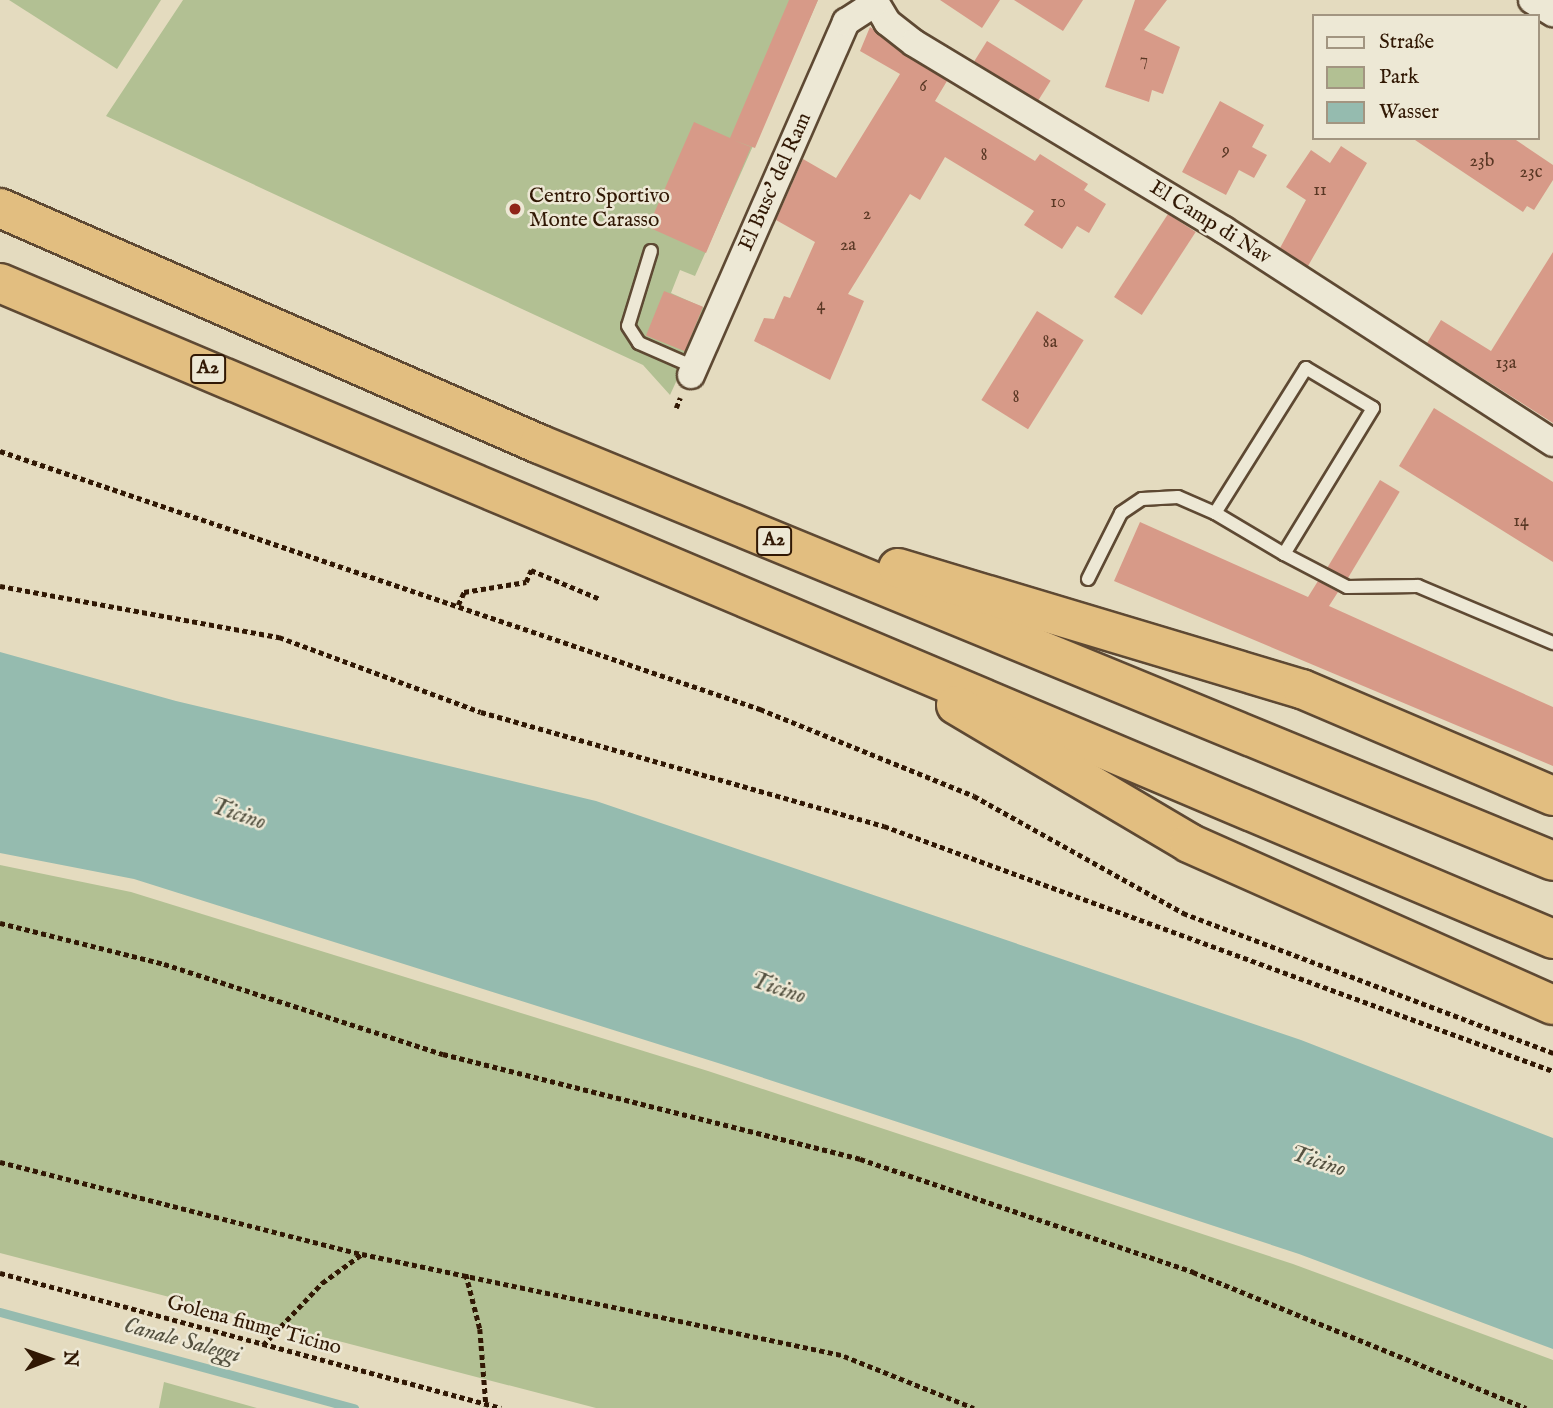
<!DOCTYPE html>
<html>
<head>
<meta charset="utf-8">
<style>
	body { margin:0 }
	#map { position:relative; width:1553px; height:1408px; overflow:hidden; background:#e4dbbf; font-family:"IM FELL English",serif }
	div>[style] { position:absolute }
	.green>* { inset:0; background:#b2c093 }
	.water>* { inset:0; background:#95bbaf }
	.stream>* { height:9px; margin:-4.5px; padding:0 4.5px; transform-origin:4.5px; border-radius:4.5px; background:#95bbaf }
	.building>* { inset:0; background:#d79a88; transform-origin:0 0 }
	.path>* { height:4.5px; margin-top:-2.25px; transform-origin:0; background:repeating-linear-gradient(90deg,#311804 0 5px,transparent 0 8.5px) }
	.roads { filter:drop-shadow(2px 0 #5e4933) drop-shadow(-2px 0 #5e4933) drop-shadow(0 2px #5e4933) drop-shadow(0 -2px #5e4933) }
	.lane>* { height:12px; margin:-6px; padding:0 6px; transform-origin:6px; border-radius:6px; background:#ede8d5 }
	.street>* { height:26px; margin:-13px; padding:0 13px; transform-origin:13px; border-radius:13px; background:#ede8d5 }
	.highway>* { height:38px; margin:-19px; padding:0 19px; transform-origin:19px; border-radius:19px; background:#e2be80 }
	.dots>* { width:19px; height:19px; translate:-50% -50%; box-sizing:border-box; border:4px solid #ede8d5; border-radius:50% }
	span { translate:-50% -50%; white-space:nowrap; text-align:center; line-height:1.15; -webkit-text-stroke:5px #ede8d5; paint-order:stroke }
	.number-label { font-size:18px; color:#5a3825 }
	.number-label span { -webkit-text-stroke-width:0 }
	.shield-label span { padding:2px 5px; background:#ede8d5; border:2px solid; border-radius:5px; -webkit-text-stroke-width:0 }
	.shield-label { font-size:19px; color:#311804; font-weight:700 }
	.street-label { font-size:21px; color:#311804 }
	.poi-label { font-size:21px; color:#311804 }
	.left { translate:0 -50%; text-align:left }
	.water-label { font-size:23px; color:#545140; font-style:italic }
	.legend { position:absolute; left:1312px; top:14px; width:228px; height:126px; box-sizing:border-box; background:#ede8d5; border:2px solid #a29581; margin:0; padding:9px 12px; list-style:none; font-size:21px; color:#311804 }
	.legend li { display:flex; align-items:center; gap:14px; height:35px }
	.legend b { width:35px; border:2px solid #a29581 }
	.north { position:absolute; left:14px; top:1324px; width:70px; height:70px; -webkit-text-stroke:5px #ede8d5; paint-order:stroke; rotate:89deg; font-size:19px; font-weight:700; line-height:28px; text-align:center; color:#311804 }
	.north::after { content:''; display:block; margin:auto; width:24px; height:32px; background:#311804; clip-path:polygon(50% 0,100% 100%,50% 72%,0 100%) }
</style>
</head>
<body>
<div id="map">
	<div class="green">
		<i style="clip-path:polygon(9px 0,161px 0,117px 69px)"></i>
		<i style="clip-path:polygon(183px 0,818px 0,695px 276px,680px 270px,671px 293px,709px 310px,670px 395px,643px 365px,106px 116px)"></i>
		<i style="clip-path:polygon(0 865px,131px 892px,708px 1071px,1293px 1264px,1553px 1360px,1553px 1408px,596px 1408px,0 1253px)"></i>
		<i style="clip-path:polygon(164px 1382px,257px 1408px,159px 1408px)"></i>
	</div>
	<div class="water">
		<i style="clip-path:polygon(0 652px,176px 701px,596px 801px,1301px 1040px,1553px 1138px,1553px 1349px,1299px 1254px,718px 1063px,134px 879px,0 853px)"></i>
	</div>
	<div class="stream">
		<i style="left:0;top:1312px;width:367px;rotate:15.2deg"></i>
	</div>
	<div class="building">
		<i style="clip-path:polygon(789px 0,818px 0,755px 148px,733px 140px,751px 147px,706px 253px,648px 227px,694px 122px,730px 138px)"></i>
		<i style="clip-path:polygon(940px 0,1000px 0,982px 28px)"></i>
		<i style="clip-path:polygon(1014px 0,1083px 0,1063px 31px)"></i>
		<i style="clip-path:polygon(1135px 0,1167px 0,1144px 30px,1180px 47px,1163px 94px,1152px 90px,1149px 102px,1105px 87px)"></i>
		<i style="clip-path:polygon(870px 27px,947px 81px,935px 101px,1035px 161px,1040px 154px,1088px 184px,1084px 190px,1106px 204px,1089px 233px,1077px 226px,1062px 249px,1024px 225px,1034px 211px,945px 157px,920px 200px,910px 194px,848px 294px,864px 301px,830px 380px,754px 341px,764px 318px,774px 319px,784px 296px,790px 298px,815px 242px,776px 220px,803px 159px,836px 178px,900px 74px,860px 51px)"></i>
		<i style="left:987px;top:41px;width:75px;height:24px;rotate:32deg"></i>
		<i style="clip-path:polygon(1220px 101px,1264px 125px,1252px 147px,1267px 155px,1254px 178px,1239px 170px,1226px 195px,1182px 172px)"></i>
		<i style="clip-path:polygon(1412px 138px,1513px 138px,1553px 165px,1553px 180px,1534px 210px,1527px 206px,1523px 212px)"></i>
		<i style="clip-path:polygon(1341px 146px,1367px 163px,1308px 266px,1280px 248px,1306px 200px,1286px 187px,1311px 150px,1330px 163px)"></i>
		<i style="left:1168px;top:214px;width:33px;height:99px;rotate:33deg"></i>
		<i style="clip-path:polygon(1553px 252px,1553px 423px,1427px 343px,1441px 320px,1491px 351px)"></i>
		<i style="left:664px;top:291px;width:42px;height:48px;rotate:22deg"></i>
		<i style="left:1037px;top:311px;width:55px;height:105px;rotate:32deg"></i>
		<i style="clip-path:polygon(1434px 408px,1553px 482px,1553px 562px,1399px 466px)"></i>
		<i style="left:1380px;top:480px;width:23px;height:102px;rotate:31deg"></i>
		<i style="clip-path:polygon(1140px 522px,1308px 597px,1318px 581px,1338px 592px,1329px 606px,1553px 707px,1553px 766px,1114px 581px)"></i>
	</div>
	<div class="path">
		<i style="left:676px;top:408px;width:11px;rotate:-68deg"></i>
		<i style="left:0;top:451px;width:803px;rotate:18.75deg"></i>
		<i style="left:760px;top:709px;width:231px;rotate:22.1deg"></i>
		<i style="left:974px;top:796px;width:240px;rotate:29.2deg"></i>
		<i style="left:1183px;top:913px;width:396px;rotate:20.7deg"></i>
		<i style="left:0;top:586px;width:284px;rotate:10.4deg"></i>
		<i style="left:279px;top:637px;width:215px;rotate:20.4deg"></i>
		<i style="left:481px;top:712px;width:419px;rotate:15.8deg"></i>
		<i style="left:884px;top:826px;width:712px;rotate:20.11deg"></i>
		<i style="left:458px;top:605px;width:14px;rotate:-65deg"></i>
		<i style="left:464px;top:592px;width:63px;rotate:-9.2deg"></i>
		<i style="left:526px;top:582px;width:13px;rotate:-67deg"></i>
		<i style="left:531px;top:570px;width:75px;rotate:22.8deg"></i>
		<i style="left:0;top:923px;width:169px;rotate:14deg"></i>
		<i style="left:164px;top:964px;width:293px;rotate:17.9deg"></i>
		<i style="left:443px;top:1054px;width:430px;rotate:14.1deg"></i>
		<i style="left:860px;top:1159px;width:352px;rotate:18.7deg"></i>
		<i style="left:1193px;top:1272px;width:360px;rotate:22.2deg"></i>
		<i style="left:0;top:1162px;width:374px;rotate:14.3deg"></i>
		<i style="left:362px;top:1254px;width:493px;rotate:11.9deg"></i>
		<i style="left:844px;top:1356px;width:140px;rotate:21.8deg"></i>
		<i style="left:0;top:1273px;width:519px;rotate:15.08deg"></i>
		<i style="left:466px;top:1274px;width:57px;rotate:75.7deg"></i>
		<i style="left:480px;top:1329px;width:75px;rotate:85.4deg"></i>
		<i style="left:263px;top:1345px;width:86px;rotate:-46.4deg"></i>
		<i style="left:322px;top:1283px;width:49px;rotate:-35.9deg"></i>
	</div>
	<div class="roads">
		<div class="lane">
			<i style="left:651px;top:251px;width:78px;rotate:107deg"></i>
			<i style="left:628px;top:326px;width:20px;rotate:57deg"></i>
			<i style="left:639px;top:343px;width:60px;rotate:23.6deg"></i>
			<i style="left:1284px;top:554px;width:171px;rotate:-58.6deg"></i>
			<i style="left:1373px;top:408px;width:78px;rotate:-149.2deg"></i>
			<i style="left:1306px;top:368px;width:171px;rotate:122.1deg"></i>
			<i style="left:1215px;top:513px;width:80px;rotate:30.7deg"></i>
			<i style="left:1284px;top:554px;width:71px;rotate:27.6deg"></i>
			<i style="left:1347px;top:587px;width:71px;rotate:-0.8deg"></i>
			<i style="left:1418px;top:586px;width:147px;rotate:22.9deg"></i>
			<i style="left:1088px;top:579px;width:74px;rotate:-63.4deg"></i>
			<i style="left:1121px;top:513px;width:25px;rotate:-34deg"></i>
			<i style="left:1142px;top:499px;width:36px;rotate:-3deg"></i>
			<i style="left:1178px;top:497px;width:40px;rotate:23.4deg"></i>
		</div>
		<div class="street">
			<i style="left:874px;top:0;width:26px;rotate:59deg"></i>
			<i style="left:887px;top:22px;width:34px;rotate:38deg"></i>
			<i style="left:914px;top:43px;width:362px;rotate:31.1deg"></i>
			<i style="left:1224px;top:230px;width:392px;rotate:32.9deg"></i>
			<i style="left:1532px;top:0;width:25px;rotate:32deg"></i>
			<i style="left:691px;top:375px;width:386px;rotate:-66.3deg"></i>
			<i style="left:846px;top:22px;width:35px;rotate:-33deg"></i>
		</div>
		<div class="highway">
			<i style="left:0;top:208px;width:588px;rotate:23.65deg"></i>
			<i style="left:539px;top:444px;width:1096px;rotate:22.35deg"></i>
			<i style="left:0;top:283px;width:1686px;rotate:22.9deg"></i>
			<i style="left:898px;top:568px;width:422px;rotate:16.7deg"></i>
			<i style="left:1302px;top:689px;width:273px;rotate:23.1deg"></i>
			<i style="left:956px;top:705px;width:271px;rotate:30.6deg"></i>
			<i style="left:1189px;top:843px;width:398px;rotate:24deg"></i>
		</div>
	</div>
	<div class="dots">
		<i style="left:515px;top:209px;background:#8f2418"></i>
	</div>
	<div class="number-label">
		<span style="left:1144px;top:61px">7</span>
		<span style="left:923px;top:87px">6</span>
		<span style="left:1226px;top:151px">9</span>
		<span style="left:984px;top:156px">8</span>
		<span style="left:1482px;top:162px">23b</span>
		<span style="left:1531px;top:173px">23c</span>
		<span style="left:1320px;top:191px">11</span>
		<span style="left:1058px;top:203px">10</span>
		<span style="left:867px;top:215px">2</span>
		<span style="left:848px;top:246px">2a</span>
		<span style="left:821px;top:306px">4</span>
		<span style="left:1050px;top:343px">8a</span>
		<span style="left:1506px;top:364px">13a</span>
		<span style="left:1016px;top:398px">8</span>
		<span style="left:1521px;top:522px">14</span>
	</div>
	<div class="shield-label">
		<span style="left:208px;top:369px">A2</span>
		<span style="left:774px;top:541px">A2</span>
	</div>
	<div class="street-label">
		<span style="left:776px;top:182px;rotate:-66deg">El Busc' del Ram</span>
		<span style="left:1210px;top:223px;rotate:32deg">El Camp di Nav</span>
		<span style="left:254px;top:1326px;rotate:15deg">Golena fiume Ticino</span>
	</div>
	<div class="poi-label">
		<span class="left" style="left:529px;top:209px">Centro Sportivo<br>Monte Carasso</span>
	</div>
	<div class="water-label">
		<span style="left:238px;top:815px;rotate:18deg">Ticino</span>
		<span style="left:778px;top:989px;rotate:18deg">Ticino</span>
		<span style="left:1318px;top:1162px;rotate:18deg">Ticino</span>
		<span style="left:182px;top:1341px;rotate:15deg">Canale Saleggi</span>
	</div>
	<ul class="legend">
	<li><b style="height:9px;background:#ede8d5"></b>Straße</li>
	<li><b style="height:19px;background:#b2c093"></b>Park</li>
	<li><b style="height:19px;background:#95bbaf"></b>Wasser</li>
	</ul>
	<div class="north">N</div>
</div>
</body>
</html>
